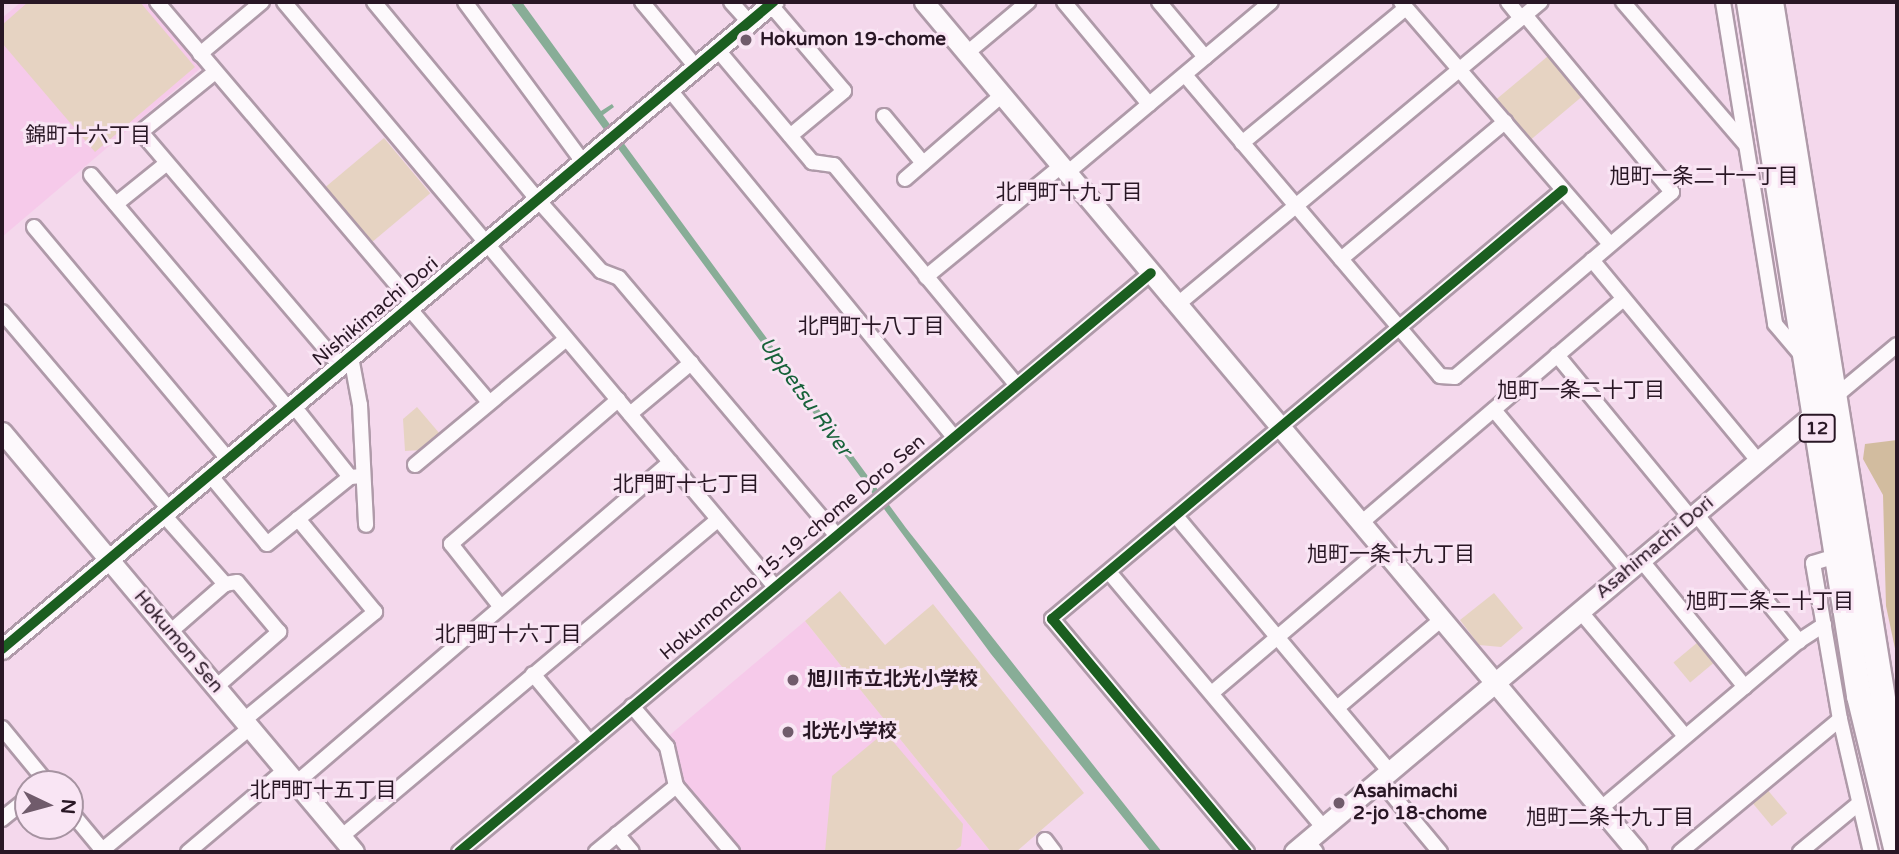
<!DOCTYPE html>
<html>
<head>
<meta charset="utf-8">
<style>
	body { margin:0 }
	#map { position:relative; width:1899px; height:854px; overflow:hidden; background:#f4d8ec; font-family:"Varela Round","Noto Sans JP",sans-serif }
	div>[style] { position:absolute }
	.built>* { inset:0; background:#f6caea }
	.green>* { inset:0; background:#e6d3c2; transform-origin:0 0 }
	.forest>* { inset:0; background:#d2bc9f }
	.water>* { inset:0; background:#88ad97 }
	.roads { filter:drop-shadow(2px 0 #af9aa9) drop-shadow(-2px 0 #af9aa9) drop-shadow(0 2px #af9aa9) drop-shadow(0 -2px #af9aa9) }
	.street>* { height:14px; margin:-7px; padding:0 7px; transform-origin:7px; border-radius:7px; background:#fdf9fc }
	.secondary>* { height:19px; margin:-9.5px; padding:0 9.5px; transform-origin:9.5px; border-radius:9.5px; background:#fdf9fc }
	.highway>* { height:24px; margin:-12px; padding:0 12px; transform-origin:12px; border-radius:12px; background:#fdf9fc }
	.cycleway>* { height:10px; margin:-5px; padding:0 5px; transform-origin:5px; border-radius:5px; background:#1b5e20 }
	.dots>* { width:19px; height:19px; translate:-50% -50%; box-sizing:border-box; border:4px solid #f9e5f4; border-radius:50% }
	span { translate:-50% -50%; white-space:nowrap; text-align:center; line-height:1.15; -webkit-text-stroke:6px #f9e5f4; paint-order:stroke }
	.shield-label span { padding:2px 5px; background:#f9e5f4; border:2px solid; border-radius:5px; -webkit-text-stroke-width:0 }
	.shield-label { font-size:18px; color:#291725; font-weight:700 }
	.poi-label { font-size:19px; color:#291725; font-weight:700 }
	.left { translate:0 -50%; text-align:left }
	.street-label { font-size:19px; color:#291725 }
	.neighbourhood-label { font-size:21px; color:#291725 }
	.water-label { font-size:21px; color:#17623a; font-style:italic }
	.frame { position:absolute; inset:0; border:4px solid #291725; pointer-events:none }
	.north { position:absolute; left:14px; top:770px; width:70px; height:70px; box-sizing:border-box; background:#f9e5f4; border:2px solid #a693a1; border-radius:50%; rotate:95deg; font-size:19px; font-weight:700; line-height:28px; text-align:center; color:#291725 }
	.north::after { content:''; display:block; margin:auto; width:24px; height:32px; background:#705b6b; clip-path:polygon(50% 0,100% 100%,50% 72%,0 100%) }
</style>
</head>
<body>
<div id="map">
	<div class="built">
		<i style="clip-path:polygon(21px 2px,145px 2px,201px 68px,2px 237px,2px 18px)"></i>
		<i style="clip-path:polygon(805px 621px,991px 852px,743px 852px,681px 781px,665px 739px)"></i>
	</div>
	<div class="green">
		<i style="clip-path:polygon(28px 2px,140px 2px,195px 67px,95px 152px,2px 43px,2px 25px)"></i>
		<i style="left:1548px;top:56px;width:53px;height:67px;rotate:50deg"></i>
		<i style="left:384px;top:138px;width:72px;height:79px;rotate:50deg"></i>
		<i style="clip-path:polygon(417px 407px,440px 434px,423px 450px,405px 451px,403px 419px)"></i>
		<i style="clip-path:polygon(840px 591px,885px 645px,933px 604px,1084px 793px,1016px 852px,991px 852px,805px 621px)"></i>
		<i style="clip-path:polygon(1494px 593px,1523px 628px,1501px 647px,1479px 645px,1460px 620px)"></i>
		<i style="left:1698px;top:642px;width:26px;height:32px;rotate:50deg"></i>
		<i style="clip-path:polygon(885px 732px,963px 824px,961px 846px,953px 852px,825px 852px,832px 776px)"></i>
		<i style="left:1766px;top:788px;width:33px;height:20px;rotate:50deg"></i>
	</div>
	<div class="forest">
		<i style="clip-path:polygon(1897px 440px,1897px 658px,1886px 606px,1883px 495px,1863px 459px,1865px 444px)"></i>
	</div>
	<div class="water">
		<i style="clip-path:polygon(510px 2px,522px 2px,601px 111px,612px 104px,614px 107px,603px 115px,906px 528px,1162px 852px,1151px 852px,991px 654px)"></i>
	</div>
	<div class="roads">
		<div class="street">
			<i style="left:157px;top:2px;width:396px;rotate:49.7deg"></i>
			<i style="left:284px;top:2px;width:764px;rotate:49.99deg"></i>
			<i style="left:374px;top:2px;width:257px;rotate:50.4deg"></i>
			<i style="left:538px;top:200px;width:95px;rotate:48.4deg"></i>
			<i style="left:601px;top:271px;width:19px;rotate:21deg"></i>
			<i style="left:619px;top:278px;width:336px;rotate:49.8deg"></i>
			<i style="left:465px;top:2px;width:199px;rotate:53.6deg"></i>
			<i style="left:642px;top:2px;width:85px;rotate:50.3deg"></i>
			<i style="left:731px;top:2px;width:25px;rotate:48deg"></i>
			<i style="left:1064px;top:2px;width:133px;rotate:50.2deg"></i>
			<i style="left:1159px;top:2px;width:72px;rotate:50.1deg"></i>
			<i style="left:1401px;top:2px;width:320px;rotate:49.2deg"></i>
			<i style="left:1508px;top:2px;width:21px;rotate:51deg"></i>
			<i style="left:1623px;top:2px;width:187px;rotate:49.3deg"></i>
			<i style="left:1723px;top:2px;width:326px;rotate:80.8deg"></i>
			<i style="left:1775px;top:324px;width:42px;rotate:49.8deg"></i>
			<i style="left:770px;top:4px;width:114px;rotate:49.6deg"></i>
			<i style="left:844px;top:91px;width:70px;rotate:140.2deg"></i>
			<i style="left:717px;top:49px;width:148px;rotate:49.9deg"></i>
			<i style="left:812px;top:162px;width:22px;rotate:8deg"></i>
			<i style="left:834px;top:165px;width:285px;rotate:50.3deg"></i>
			<i style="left:967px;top:53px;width:80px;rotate:-39.9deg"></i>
			<i style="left:200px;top:54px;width:81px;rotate:-40deg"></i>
			<i style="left:215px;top:72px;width:95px;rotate:141deg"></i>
			<i style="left:141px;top:132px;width:307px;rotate:49.6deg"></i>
			<i style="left:1185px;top:75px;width:394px;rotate:49.7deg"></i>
			<i style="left:1440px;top:376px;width:15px;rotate:4deg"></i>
			<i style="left:1455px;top:377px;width:285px;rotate:-40.4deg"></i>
			<i style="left:1672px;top:192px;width:230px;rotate:-129.7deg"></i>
			<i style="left:669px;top:89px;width:448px;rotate:50.7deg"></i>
			<i style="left:884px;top:116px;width:61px;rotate:50.3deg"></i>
			<i style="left:1242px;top:143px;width:212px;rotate:-39.5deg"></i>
			<i style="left:1067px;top:173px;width:266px;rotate:-40deg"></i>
			<i style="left:91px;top:175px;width:307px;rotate:49.8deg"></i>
			<i style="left:905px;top:179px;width:128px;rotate:-40.9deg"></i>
			<i style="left:116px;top:204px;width:65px;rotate:-38.8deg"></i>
			<i style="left:34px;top:227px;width:302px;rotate:50.1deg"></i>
			<i style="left:1341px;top:259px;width:214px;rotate:-39.9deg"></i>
			<i style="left:1592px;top:260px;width:261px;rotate:50.4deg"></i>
			<i style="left:926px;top:277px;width:175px;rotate:-39.4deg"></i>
			<i style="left:1178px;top:304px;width:472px;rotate:-39.8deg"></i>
			<i style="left:409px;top:308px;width:123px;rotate:49.6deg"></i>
			<i style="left:2px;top:312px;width:258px;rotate:49.7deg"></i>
			<i style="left:1557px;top:355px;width:211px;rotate:50.6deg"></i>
			<i style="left:351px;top:357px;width:49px;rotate:79.4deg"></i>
			<i style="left:360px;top:405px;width:120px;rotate:87.1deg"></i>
			<i style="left:1831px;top:400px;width:86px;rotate:-39.8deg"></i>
			<i style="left:293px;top:405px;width:92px;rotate:51.6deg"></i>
			<i style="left:1494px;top:410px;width:209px;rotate:50.2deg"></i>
			<i style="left:630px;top:414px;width:80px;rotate:-39.9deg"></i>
			<i style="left:415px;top:465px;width:197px;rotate:-39.8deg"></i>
			<i style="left:210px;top:475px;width:89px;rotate:50.4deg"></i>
			<i style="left:267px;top:544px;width:107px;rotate:-38.9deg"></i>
			<i style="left:350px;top:477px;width:13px;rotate:-4deg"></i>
			<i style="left:163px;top:514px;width:94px;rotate:48.5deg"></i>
			<i style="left:225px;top:584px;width:73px;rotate:138.9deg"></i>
			<i style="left:1696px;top:514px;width:164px;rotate:51deg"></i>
			<i style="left:1176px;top:516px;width:334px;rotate:50.1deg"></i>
			<i style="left:1361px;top:523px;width:345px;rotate:-40.5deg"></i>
			<i style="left:1836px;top:556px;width:24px;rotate:163deg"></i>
			<i style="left:1813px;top:563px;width:158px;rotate:80.2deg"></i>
			<i style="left:1840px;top:719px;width:137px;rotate:76.9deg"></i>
			<i style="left:1641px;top:560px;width:164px;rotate:50.7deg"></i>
			<i style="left:1109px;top:572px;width:333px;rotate:50deg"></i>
			<i style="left:500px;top:606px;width:79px;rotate:-128.3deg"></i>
			<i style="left:451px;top:544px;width:221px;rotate:-40.8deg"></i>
			<i style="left:1580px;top:611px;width:163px;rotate:50deg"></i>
			<i style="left:533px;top:674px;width:89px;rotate:50.4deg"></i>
			<i style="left:216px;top:687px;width:84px;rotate:-41.1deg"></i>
			<i style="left:279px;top:632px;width:65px;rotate:-130deg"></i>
			<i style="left:237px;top:582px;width:12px;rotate:171deg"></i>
			<i style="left:1213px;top:692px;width:222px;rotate:-40.4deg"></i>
			<i style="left:632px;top:706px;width:54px;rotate:49.5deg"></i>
			<i style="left:667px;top:747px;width:40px;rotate:77deg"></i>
			<i style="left:676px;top:786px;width:87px;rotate:49.7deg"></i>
			<i style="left:1337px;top:708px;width:138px;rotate:-40.3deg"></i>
			<i style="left:244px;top:720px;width:170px;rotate:-39.5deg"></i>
			<i style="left:375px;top:612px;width:121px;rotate:-129.6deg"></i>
			<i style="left:2px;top:728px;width:72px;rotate:50.6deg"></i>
			<i style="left:1380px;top:780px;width:94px;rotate:50.2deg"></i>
			<i style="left:296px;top:783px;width:493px;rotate:-40.6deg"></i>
			<i style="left:1600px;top:809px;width:260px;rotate:-40.2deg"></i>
			<i style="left:1799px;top:641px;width:30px;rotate:-33deg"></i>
			<i style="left:70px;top:811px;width:53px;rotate:50.3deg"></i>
			<i style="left:2px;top:819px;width:33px;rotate:-39deg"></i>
			<i style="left:617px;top:834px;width:23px;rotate:50deg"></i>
			<i style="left:341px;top:837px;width:493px;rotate:-40.1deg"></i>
			<i style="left:1045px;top:840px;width:15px;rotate:53deg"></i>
			<i style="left:1307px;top:841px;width:14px;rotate:51deg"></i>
			<i style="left:100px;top:852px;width:195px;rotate:-39.6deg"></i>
			<i style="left:188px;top:852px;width:127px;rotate:-40.2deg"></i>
			<i style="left:459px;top:852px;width:902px;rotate:-39.92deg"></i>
			<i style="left:596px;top:852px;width:104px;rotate:-39.5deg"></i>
			<i style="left:1247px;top:852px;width:304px;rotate:-129.9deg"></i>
			<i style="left:1052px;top:619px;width:667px;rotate:-40.01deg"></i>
			<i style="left:1680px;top:852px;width:208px;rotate:-39.7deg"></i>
			<i style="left:1800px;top:852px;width:74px;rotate:-39.5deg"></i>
		</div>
		<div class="secondary">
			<i style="left:924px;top:2px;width:1109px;rotate:50.01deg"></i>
			<i style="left:2px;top:432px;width:548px;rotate:50.03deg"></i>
			<i style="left:2px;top:649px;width:1007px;rotate:-40deg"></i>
			<i style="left:1294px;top:852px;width:680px;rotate:-40.11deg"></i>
		</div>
		<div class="highway">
			<i style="left:1749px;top:2px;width:703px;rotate:80.99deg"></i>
			<i style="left:1859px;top:696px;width:161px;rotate:76.3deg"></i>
			<i style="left:1771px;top:2px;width:793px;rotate:80.86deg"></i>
		</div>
	</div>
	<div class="cycleway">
		<i style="left:2px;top:649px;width:1007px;rotate:-40deg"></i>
		<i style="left:459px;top:852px;width:902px;rotate:-39.92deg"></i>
		<i style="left:1247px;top:852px;width:304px;rotate:-129.9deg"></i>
		<i style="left:1052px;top:619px;width:667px;rotate:-40.01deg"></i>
	</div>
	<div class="dots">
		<i style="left:746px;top:40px;background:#705b6b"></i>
		<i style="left:793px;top:680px;background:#705b6b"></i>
		<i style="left:788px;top:732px;background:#705b6b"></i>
		<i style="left:1339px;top:803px;background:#705b6b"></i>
	</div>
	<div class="shield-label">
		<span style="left:1817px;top:428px">12</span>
	</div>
	<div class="poi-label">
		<span class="left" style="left:760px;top:40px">Hokumon 19-chome</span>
		<span class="left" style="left:807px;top:680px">旭川市立北光小学校</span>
		<span class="left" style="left:802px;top:732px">北光小学校</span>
		<span class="left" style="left:1353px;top:803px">Asahimachi<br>2-jo 18-chome</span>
	</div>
	<div class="street-label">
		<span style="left:376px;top:312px;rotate:-40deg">Nishikimachi Dori</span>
		<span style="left:793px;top:548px;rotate:-40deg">Hokumoncho 15-19-chome Doro Sen</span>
		<span style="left:1655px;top:548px;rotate:-40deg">Asahimachi Dori</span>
		<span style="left:178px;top:642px;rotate:50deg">Hokumon Sen</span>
	</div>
	<div class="neighbourhood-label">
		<span style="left:88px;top:136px">錦町十六丁目</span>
		<span style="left:1704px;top:177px">旭町一条二十一丁目</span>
		<span style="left:1069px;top:193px">北門町十九丁目</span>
		<span style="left:871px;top:327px">北門町十八丁目</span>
		<span style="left:1581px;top:391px">旭町一条二十丁目</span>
		<span style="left:686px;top:485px">北門町十七丁目</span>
		<span style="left:1391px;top:555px">旭町一条十九丁目</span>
		<span style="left:1770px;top:602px">旭町二条二十丁目</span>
		<span style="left:508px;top:635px">北門町十六丁目</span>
		<span style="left:323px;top:791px">北門町十五丁目</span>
		<span style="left:1610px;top:818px">旭町二条十九丁目</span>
	</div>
	<div class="water-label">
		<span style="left:805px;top:397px;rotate:54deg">Uppetsu River</span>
	</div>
	<div class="frame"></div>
	<div class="north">N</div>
</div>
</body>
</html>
